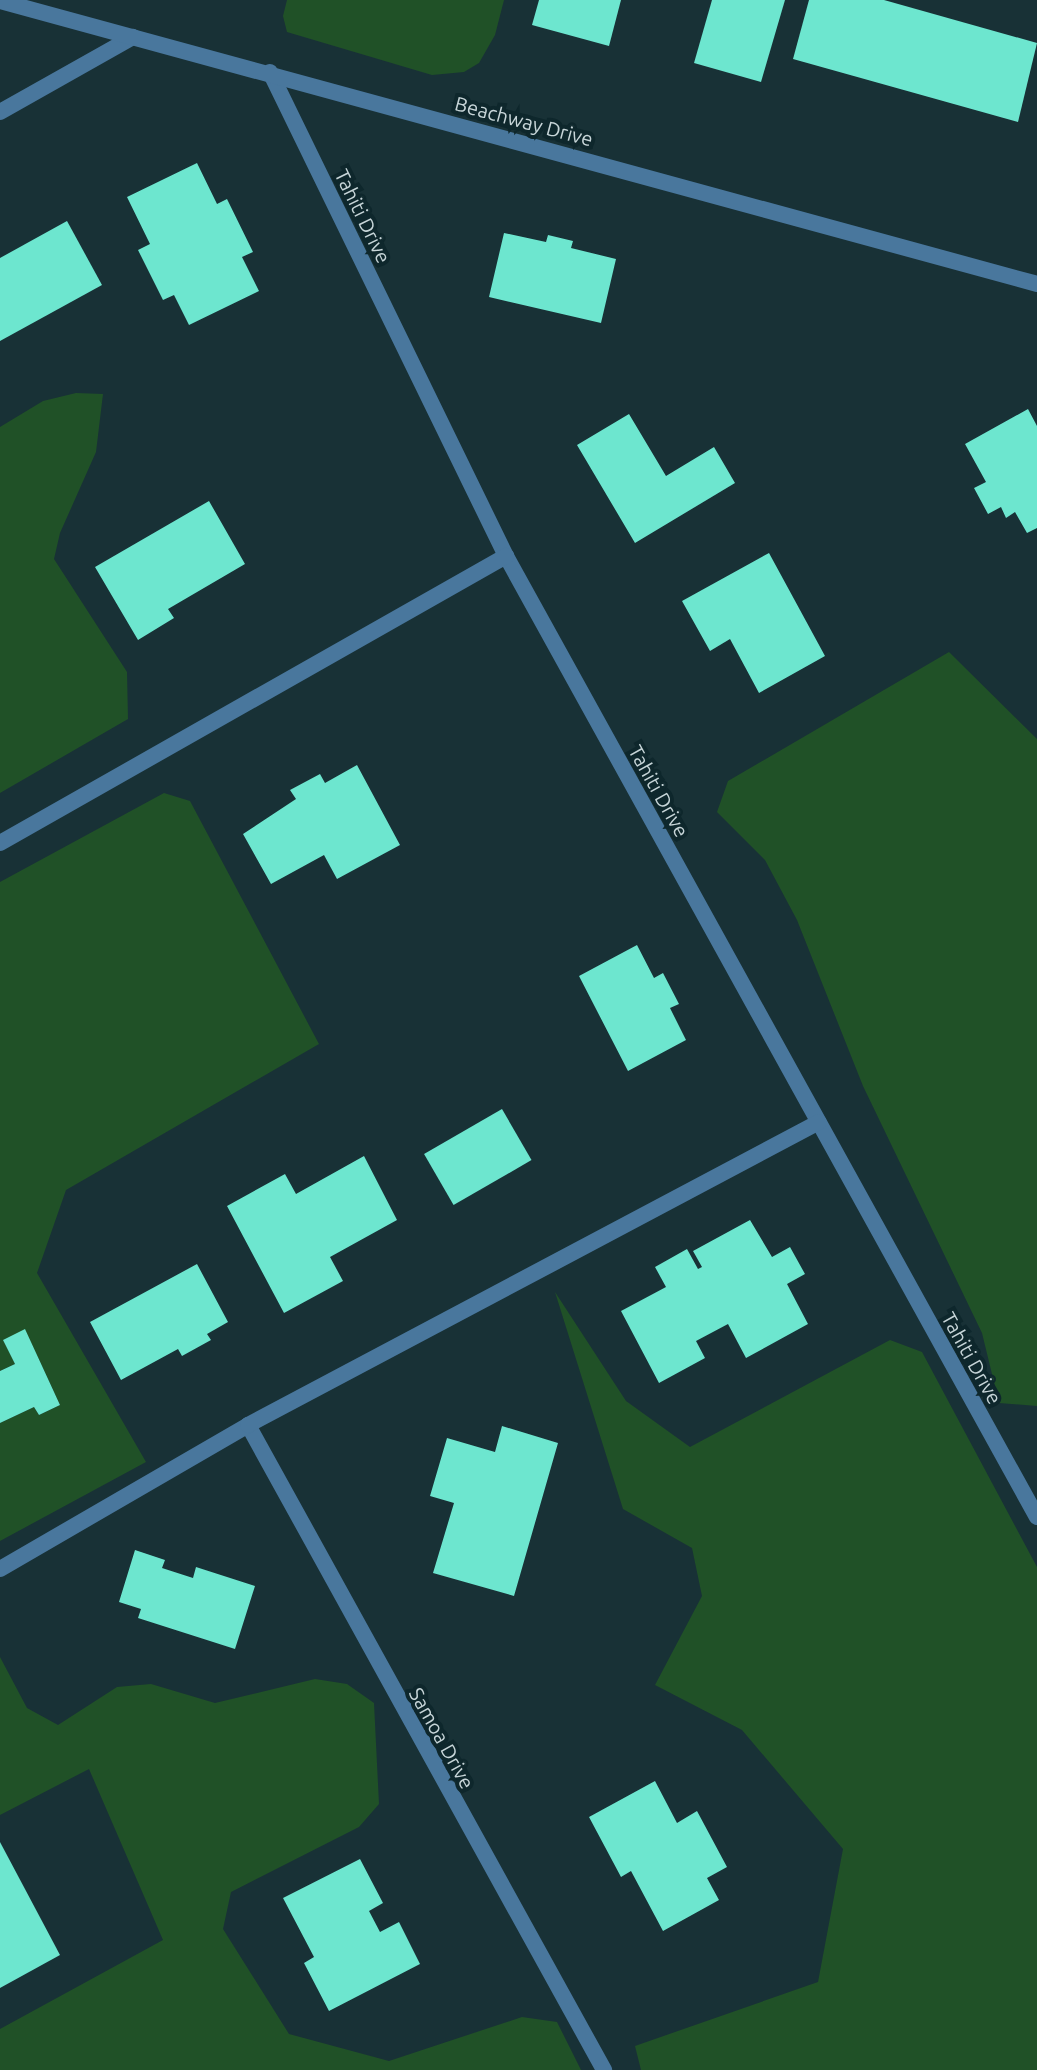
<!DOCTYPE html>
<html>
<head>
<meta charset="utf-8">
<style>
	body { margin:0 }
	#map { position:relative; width:1037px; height:2070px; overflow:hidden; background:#183136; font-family:Ubuntu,sans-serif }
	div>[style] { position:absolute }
	.green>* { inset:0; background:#205127 }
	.building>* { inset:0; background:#6de6cf; transform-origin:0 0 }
	.minor>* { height:16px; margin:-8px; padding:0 8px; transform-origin:8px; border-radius:8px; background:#49779d }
	.tertiary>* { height:16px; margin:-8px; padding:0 8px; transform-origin:8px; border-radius:8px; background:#49779d }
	span { translate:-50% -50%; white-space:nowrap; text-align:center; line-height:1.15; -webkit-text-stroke:8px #0e272c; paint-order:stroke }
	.street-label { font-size:20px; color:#c7d5d8 }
</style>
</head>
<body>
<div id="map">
	<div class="green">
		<i style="clip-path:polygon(287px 0,504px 0,495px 35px,479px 63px,464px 72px,432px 75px,287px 32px,283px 16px)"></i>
		<i style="clip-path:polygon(76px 393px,103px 394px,96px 452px,60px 533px,54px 559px,127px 672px,128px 719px,0 793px,0 427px,43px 401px)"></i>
		<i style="clip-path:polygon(949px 652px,1037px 739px,1037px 1406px,999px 1403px,982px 1333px,863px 1086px,797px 920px,765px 860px,717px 812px,728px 781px)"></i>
		<i style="clip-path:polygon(164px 793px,190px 801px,319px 1044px,66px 1190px,37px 1273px,146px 1462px,0 1541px,0 1423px,34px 1407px,39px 1415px,60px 1405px,25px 1330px,4px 1340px,15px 1364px,0 1371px,0 882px)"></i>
		<i style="clip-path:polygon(555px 1292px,626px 1401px,690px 1447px,890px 1340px,922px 1352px,1037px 1567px,1037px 2070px,641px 2070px,635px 2046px,818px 1982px,843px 1849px,742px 1730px,655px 1685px,702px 1596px,692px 1548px,623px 1509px)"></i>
		<i style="clip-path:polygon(0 1657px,27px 1708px,58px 1725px,117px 1687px,151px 1684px,215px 1703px,315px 1679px,347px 1684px,374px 1703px,379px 1804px,359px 1827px,231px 1892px,223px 1929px,289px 2034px,389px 2061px,522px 2017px,557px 2022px,581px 2070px,0 2070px,0 2029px,163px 1940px,89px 1769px,0 1815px)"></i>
	</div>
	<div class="building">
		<i style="clip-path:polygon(539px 0,621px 0,609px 46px,532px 25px)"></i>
		<i style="clip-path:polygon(712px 0,785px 0,761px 82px,694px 63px)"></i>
		<i style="clip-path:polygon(809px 0,884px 0,1037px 43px,1018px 122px,793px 59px)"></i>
		<i style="clip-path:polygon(197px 163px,217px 204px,227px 199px,253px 252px,242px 257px,259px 291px,189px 325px,174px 295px,163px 300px,138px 250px,150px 244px,127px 197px)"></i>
		<i style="clip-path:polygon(67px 221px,102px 285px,0 341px,0 258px)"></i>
		<i style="clip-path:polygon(504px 233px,546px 242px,548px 235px,573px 241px,571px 248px,616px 259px,601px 323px,489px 297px)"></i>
		<i style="clip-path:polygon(1028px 409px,1037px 426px,1037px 528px,1027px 533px,1015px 512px,1006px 518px,1001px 507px,988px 514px,974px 488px,986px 482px,965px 444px)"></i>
		<i style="clip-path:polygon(629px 414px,666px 476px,714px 447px,735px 483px,635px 543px,577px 445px)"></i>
		<i style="clip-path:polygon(209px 501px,245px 564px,168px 609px,174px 618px,138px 640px,95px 567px)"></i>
		<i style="clip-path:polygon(769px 553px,825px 656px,759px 693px,730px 639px,710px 651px,682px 601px)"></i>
		<i style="clip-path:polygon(357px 765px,400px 845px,337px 879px,324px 855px,271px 884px,243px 834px,296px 799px,290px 790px,320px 774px,325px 783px)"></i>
		<i style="clip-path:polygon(637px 945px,654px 978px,663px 973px,679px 1004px,670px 1008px,686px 1040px,628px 1071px,579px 976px)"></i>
		<i style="left:502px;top:1109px;width:59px;height:90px;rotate:60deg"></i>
		<i style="clip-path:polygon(364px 1156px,397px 1220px,330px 1257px,343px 1281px,284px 1313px,227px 1206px,285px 1174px,296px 1194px)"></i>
		<i style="clip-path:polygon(750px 1220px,772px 1257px,790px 1247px,805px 1274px,787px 1284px,808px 1324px,746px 1358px,728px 1324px,696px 1341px,705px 1358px,659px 1383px,621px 1311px,666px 1287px,655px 1267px,687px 1249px,698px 1269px,702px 1267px,693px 1251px)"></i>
		<i style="clip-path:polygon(197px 1264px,228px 1322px,207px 1334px,211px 1340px,182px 1356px,178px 1349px,121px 1380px,90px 1322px)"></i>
		<i style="clip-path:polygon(25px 1329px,60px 1405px,39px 1415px,34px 1407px,0 1423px,0 1371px,15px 1364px,3px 1340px)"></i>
		<i style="clip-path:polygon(502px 1426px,558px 1443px,514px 1596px,433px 1573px,454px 1503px,430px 1496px,447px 1438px,495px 1452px)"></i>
		<i style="clip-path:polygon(135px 1550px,165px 1560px,162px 1568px,193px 1578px,196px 1567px,255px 1586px,235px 1649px,138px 1618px,141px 1609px,119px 1602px)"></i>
		<i style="clip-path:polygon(655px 1781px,677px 1823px,697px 1811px,727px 1867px,707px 1878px,719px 1900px,663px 1931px,631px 1871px,621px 1877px,589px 1817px)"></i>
		<i style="clip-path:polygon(0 1842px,60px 1955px,0 1988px)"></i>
		<i style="clip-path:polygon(360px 1859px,383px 1903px,369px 1911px,380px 1932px,399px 1922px,420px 1964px,329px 2011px,304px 1963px,314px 1957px,283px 1898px)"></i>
	</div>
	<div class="minor">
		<i style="left:270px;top:72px;width:538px;rotate:64.01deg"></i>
		<i style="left:506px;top:556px;width:1098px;rotate:61.08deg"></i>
		<i style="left:0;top:112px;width:153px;rotate:-29.4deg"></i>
		<i style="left:0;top:843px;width:582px;rotate:-29.56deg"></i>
		<i style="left:248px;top:1425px;width:737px;rotate:61.1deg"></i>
		<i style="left:0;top:1569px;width:287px;rotate:-30.1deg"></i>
		<i style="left:248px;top:1425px;width:646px;rotate:-27.95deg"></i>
	</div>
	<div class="tertiary">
		<i style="left:0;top:1px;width:1075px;rotate:15.26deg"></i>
	</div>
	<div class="street-label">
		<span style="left:524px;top:121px;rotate:15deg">Beachway Drive</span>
		<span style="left:363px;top:216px;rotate:64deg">Tahiti Drive</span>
		<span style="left:659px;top:791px;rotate:61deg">Tahiti Drive</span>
		<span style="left:972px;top:1358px;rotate:61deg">Tahiti Drive</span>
		<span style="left:442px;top:1738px;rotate:61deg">Samoa Drive</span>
	</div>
</div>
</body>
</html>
